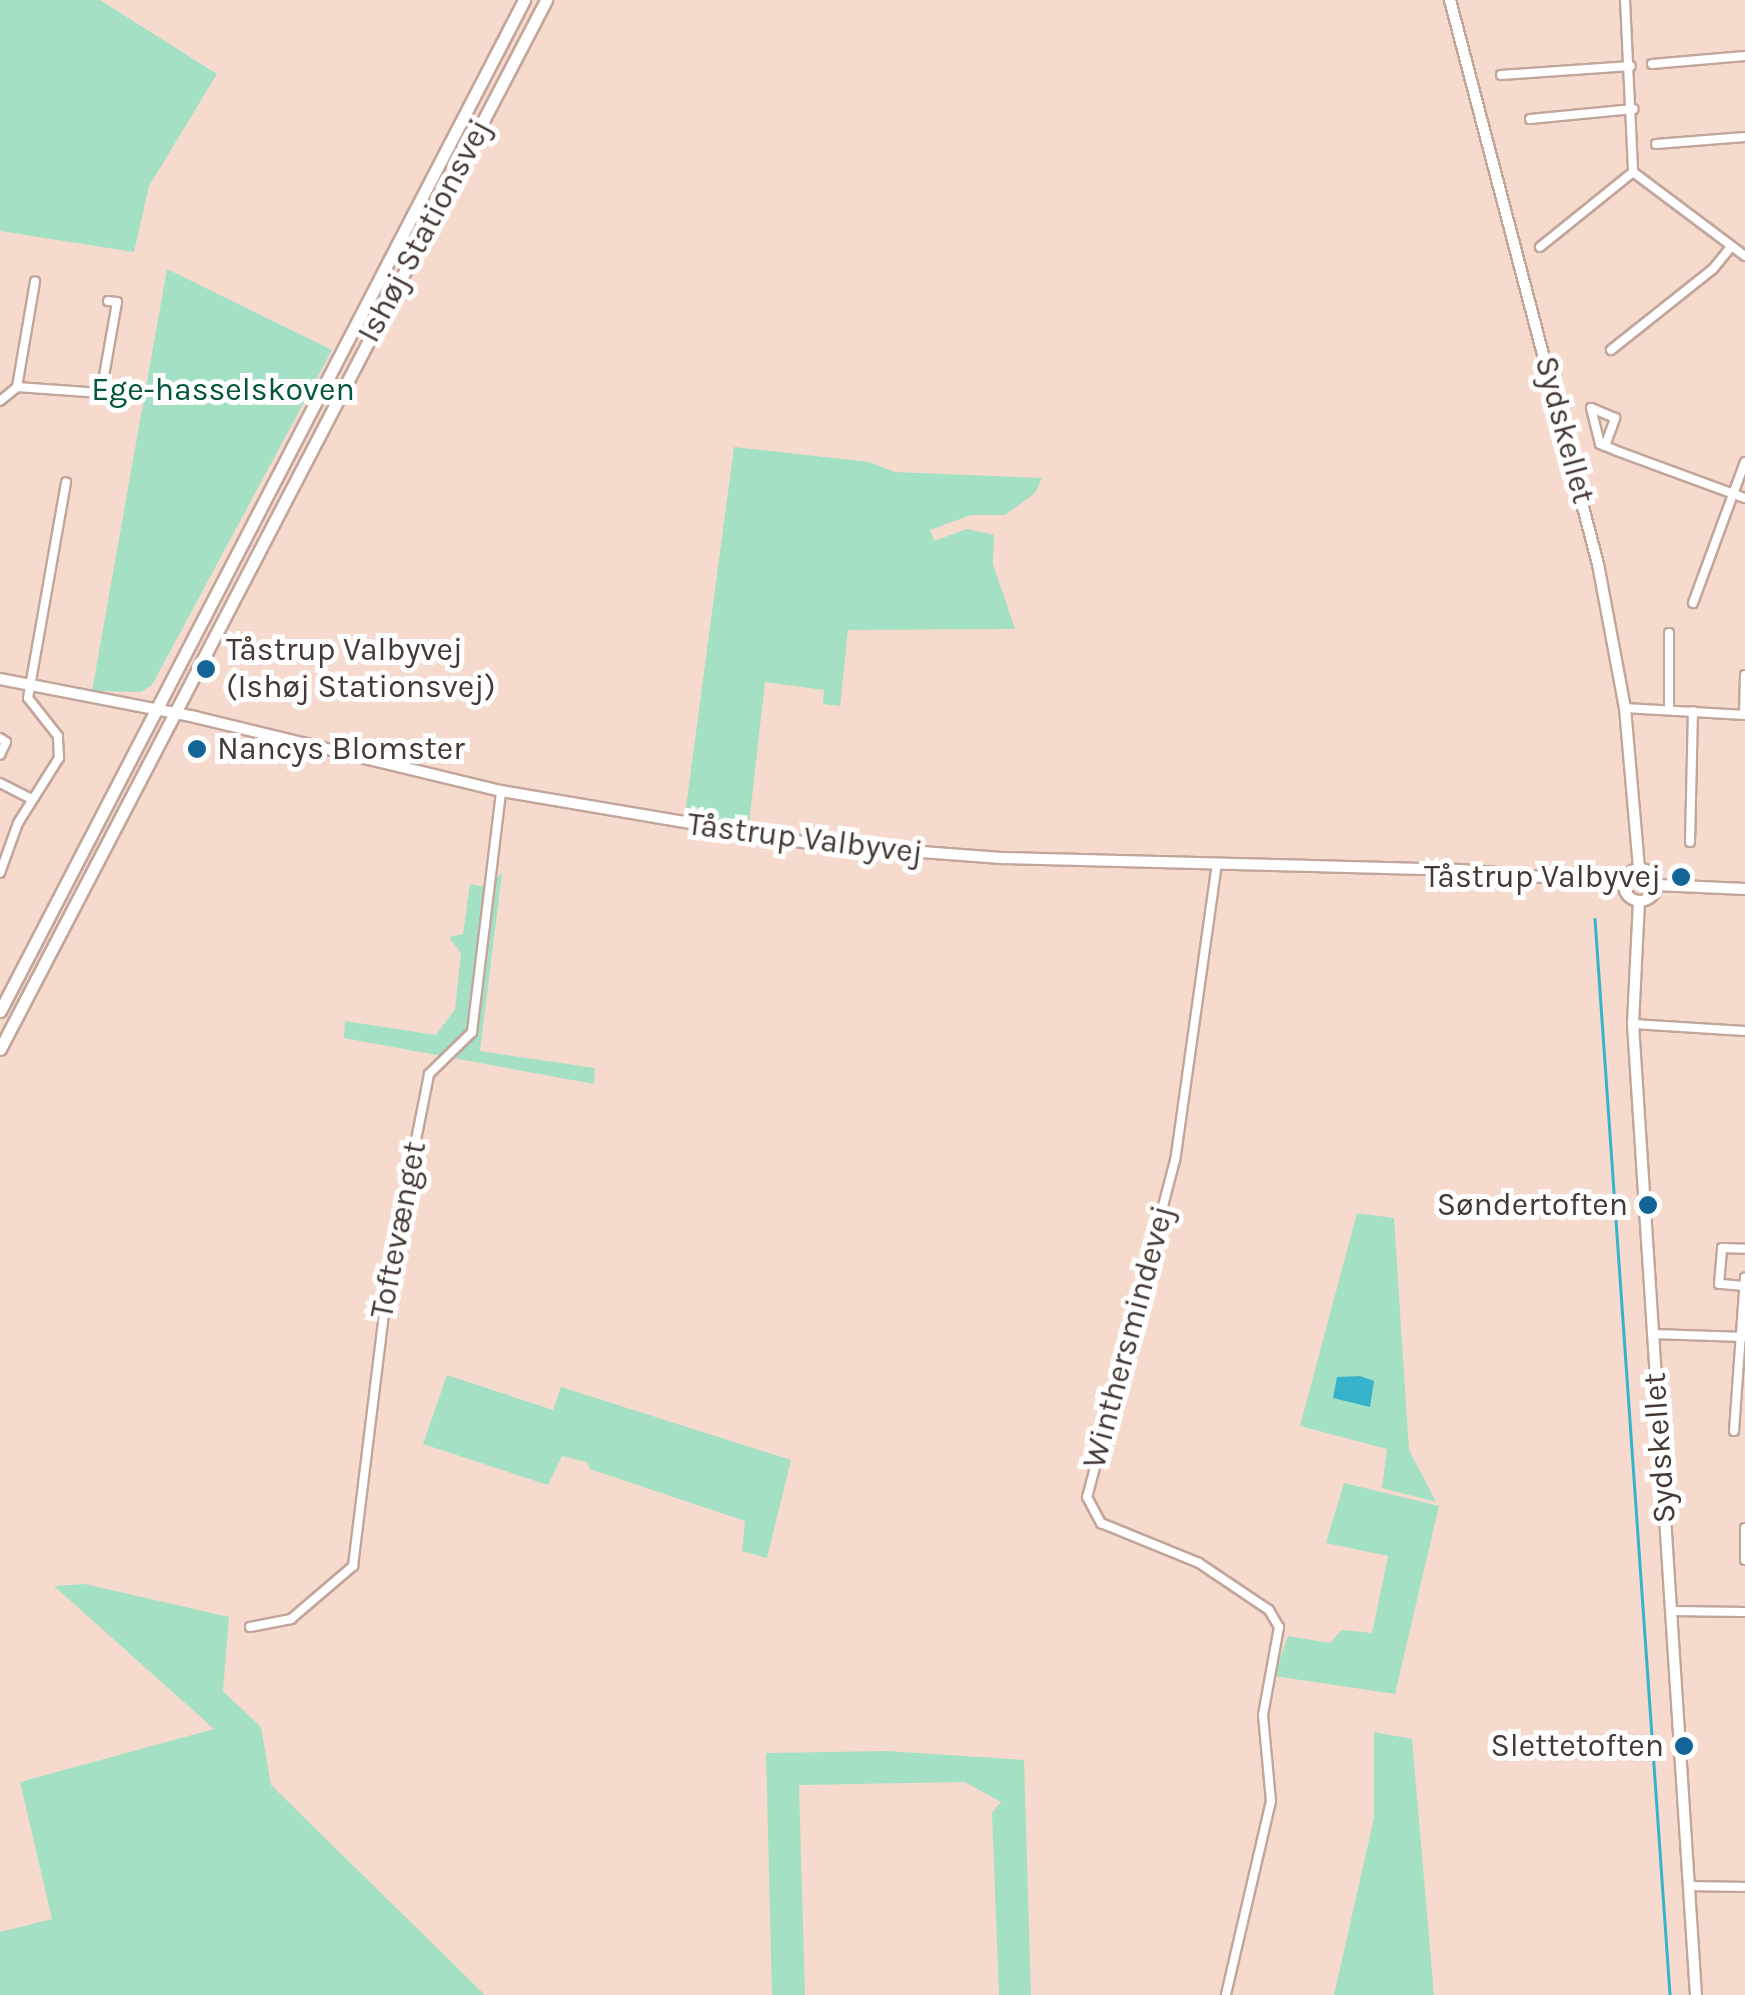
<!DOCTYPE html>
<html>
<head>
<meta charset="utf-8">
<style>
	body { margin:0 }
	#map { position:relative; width:1745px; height:1995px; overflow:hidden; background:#f7dace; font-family:Karla,sans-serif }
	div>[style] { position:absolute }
	.green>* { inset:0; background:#a3e0c4 }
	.water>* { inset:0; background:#36b3ca }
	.stream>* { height:2.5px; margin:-1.25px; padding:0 1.25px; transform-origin:1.25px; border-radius:1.25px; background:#36b3ca }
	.roads { filter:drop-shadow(2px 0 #c2a59b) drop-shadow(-2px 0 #c2a59b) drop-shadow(0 2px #c2a59b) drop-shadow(0 -2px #c2a59b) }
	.minor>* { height:8px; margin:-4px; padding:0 4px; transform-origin:4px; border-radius:4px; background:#fff }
	.tertiary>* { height:10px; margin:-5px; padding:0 5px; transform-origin:5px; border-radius:5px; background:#fff }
	.tertiary>.ring { margin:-5px; padding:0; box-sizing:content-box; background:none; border:10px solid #fff; border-radius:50% }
	.secondary>* { height:11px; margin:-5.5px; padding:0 5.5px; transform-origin:5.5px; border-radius:5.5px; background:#fff }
	.dots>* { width:28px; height:28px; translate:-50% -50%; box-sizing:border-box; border:5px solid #fff; border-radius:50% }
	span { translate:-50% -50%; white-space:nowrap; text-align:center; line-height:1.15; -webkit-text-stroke:10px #fff; paint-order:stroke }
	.street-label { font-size:32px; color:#443934 }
	.park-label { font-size:32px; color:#02563c }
	.poi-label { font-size:32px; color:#443934 }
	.left { translate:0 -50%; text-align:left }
	.right { translate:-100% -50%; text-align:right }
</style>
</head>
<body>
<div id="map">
	<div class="green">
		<i style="clip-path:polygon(0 0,100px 0,217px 74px,149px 186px,134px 252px,0 231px)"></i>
		<i style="clip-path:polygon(167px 269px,332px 350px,152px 685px,141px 692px,92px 691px)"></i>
		<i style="clip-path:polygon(734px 447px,869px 462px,895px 472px,1042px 478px,1035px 493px,1005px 515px,971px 515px,930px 530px,934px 541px,967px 529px,994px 535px,993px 564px,1015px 629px,848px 630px,840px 706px,823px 704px,824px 690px,765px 682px,749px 824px,685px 815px)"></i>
		<i style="clip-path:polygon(502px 873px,480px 1051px,595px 1068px,594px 1084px,344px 1038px,345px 1021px,436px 1035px,455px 1009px,461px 953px,449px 937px,463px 934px,470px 884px,485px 887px)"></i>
		<i style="clip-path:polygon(1357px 1213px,1394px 1218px,1409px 1450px,1436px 1502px,1382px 1488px,1387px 1449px,1300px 1426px)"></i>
		<i style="clip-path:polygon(447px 1375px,553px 1410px,561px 1387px,791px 1460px,767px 1558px,742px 1551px,745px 1521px,590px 1469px,587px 1462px,562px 1456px,548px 1485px,423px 1444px)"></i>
		<i style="clip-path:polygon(1344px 1483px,1439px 1506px,1395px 1694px,1274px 1676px,1288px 1636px,1330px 1643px,1342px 1630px,1372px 1633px,1388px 1556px,1326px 1543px)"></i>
		<i style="clip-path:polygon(85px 1584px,229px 1617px,223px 1691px,261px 1727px,271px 1785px,485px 1995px,0 1995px,0 1932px,52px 1919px,20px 1782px,214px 1729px,54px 1586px)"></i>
		<i style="clip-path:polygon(1374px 1732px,1412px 1739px,1434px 1995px,1334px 1995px,1374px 1818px)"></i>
		<i style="clip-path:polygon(887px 1751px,1024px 1760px,1031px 1995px,999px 1995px,992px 1813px,1001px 1802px,965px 1782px,799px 1785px,805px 1995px,772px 1995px,766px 1753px)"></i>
	</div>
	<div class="water">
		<i style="clip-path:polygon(1360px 1376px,1374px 1381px,1370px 1407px,1333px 1398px,1337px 1377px)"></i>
	</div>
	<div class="stream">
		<i style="left:1595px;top:919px;width:1079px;rotate:86.01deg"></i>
	</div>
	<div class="roads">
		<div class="minor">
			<i style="left:1625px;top:0;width:172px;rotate:87.3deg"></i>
			<i style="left:1633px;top:172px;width:140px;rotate:36.9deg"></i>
			<i style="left:1652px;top:64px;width:93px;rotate:-4.9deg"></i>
			<i style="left:1501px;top:75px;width:130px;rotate:-4deg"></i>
			<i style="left:1530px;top:119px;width:104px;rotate:-5.5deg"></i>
			<i style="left:1656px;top:144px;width:89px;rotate:-4.5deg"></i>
			<i style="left:1540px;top:247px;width:119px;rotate:-38.9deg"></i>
			<i style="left:1611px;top:350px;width:130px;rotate:-38.5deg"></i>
			<i style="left:1713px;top:269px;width:28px;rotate:-51deg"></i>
			<i style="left:17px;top:387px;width:107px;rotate:-80.3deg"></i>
			<i style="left:0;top:401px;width:22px;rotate:-39deg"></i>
			<i style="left:17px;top:387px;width:84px;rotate:4.1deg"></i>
			<i style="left:101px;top:393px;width:92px;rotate:-80deg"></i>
			<i style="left:117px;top:302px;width:9px;rotate:-174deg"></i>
			<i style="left:1605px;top:446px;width:30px;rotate:-70deg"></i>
			<i style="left:1615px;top:418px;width:26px;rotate:-157deg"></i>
			<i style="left:1591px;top:408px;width:37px;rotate:76deg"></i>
			<i style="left:1600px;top:444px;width:18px;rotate:22deg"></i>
			<i style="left:1617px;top:451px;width:136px;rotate:20.2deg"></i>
			<i style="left:1693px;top:603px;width:150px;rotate:-69.8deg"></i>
			<i style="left:1669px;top:633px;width:76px;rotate:90deg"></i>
			<i style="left:1625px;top:708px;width:120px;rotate:3.3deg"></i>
			<i style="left:1744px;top:715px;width:40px;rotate:-88.6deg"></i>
			<i style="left:0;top:738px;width:7px;rotate:34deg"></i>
			<i style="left:6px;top:742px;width:14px;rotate:115deg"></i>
			<i style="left:0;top:783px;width:35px;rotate:27deg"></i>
			<i style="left:1690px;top:842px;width:131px;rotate:-88.7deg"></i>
			<i style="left:1217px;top:863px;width:300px;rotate:98deg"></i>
			<i style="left:1175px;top:1160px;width:348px;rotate:104.6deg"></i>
			<i style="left:1087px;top:1497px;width:30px;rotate:62deg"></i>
			<i style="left:1101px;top:1523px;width:106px;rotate:22.2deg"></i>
			<i style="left:1199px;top:1563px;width:84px;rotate:33.9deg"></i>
			<i style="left:1269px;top:1610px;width:20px;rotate:60deg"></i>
			<i style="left:1279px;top:1627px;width:89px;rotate:100.3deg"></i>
			<i style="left:1263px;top:1715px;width:86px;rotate:84.7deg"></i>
			<i style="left:1271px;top:1801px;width:199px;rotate:103.1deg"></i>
			<i style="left:0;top:873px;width:53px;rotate:-70.2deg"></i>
			<i style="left:18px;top:823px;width:77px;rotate:-57.8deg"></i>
			<i style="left:59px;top:758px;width:22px;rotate:-93deg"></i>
			<i style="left:58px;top:736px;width:48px;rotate:-128.3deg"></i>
			<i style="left:28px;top:698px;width:219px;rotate:-80deg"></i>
			<i style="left:1633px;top:1024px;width:112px;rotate:3.6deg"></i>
			<i style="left:1744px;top:1286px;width:25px;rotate:-175deg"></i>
			<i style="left:1719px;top:1284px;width:36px;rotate:-85deg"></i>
			<i style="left:1722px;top:1248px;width:23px;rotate:2deg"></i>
			<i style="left:1652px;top:1334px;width:93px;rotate:1.8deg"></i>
			<i style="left:1734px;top:1431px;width:154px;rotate:-85.9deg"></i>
			<i style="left:1745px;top:1528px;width:32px;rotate:90deg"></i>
			<i style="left:1671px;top:1611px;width:74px;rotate:0.8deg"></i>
			<i style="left:250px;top:1627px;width:42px;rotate:-11deg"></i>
			<i style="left:291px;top:1619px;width:82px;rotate:-40.5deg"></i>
			<i style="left:353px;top:1566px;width:288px;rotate:-83deg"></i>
			<i style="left:388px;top:1280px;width:210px;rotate:-78.7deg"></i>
			<i style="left:429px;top:1074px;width:60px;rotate:-44.3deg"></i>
			<i style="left:472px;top:1032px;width:243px;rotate:-83.1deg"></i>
			<i style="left:1689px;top:1886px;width:56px;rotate:1deg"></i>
		</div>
		<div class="tertiary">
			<i style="left:1450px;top:0;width:583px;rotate:75.3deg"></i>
			<i style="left:1598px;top:564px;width:147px;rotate:79.4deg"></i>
			<i style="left:1625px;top:708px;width:161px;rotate:85deg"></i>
			<i style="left:0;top:679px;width:199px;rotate:11deg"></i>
			<i style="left:195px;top:717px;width:315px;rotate:13.6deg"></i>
			<i style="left:501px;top:791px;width:319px;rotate:9.6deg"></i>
			<i style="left:816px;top:844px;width:189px;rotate:4.3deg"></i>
			<i style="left:1004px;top:858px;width:457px;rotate:1.5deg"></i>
			<i style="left:1461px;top:870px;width:163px;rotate:4.9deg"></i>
			<i class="ring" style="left:1624px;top:869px;width:22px;height:22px"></i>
			<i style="left:1656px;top:885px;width:89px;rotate:2.6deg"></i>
			<i style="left:1639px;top:901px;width:123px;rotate:92.8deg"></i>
			<i style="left:1633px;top:1024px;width:973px;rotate:86.29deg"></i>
		</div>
		<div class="secondary">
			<i style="left:0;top:1011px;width:1139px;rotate:-62.6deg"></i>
			<i style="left:0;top:1049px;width:1183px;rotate:-62.5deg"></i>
		</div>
	</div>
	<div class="dots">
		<i style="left:206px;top:669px;background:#126596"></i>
		<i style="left:197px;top:749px;background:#126596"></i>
		<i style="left:1681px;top:877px;background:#126596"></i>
		<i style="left:1648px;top:1205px;background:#126596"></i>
		<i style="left:1684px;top:1746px;background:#126596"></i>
	</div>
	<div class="street-label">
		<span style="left:425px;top:231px;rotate:-62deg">Ishøj Stationsvej</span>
		<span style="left:1564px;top:430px;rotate:75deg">Sydskellet</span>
		<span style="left:805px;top:839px;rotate:7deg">Tåstrup Valbyvej</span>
		<span style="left:399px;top:1230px;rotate:-79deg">Toftevænget</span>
		<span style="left:1129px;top:1337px;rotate:-75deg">Winthersmindevej</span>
		<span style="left:1660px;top:1448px;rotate:-94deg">Sydskellet</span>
	</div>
	<div class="park-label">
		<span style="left:223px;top:390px">Ege-hasselskoven</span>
	</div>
	<div class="poi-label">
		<span class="left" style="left:226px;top:669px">Tåstrup Valbyvej<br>(Ishøj Stationsvej)</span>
		<span class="left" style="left:217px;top:749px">Nancys Blomster</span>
		<span class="right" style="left:1661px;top:877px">Tåstrup Valbyvej</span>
		<span class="right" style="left:1628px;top:1205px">Søndertoften</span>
		<span class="right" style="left:1664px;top:1746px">Slettetoften</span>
	</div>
</div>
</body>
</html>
